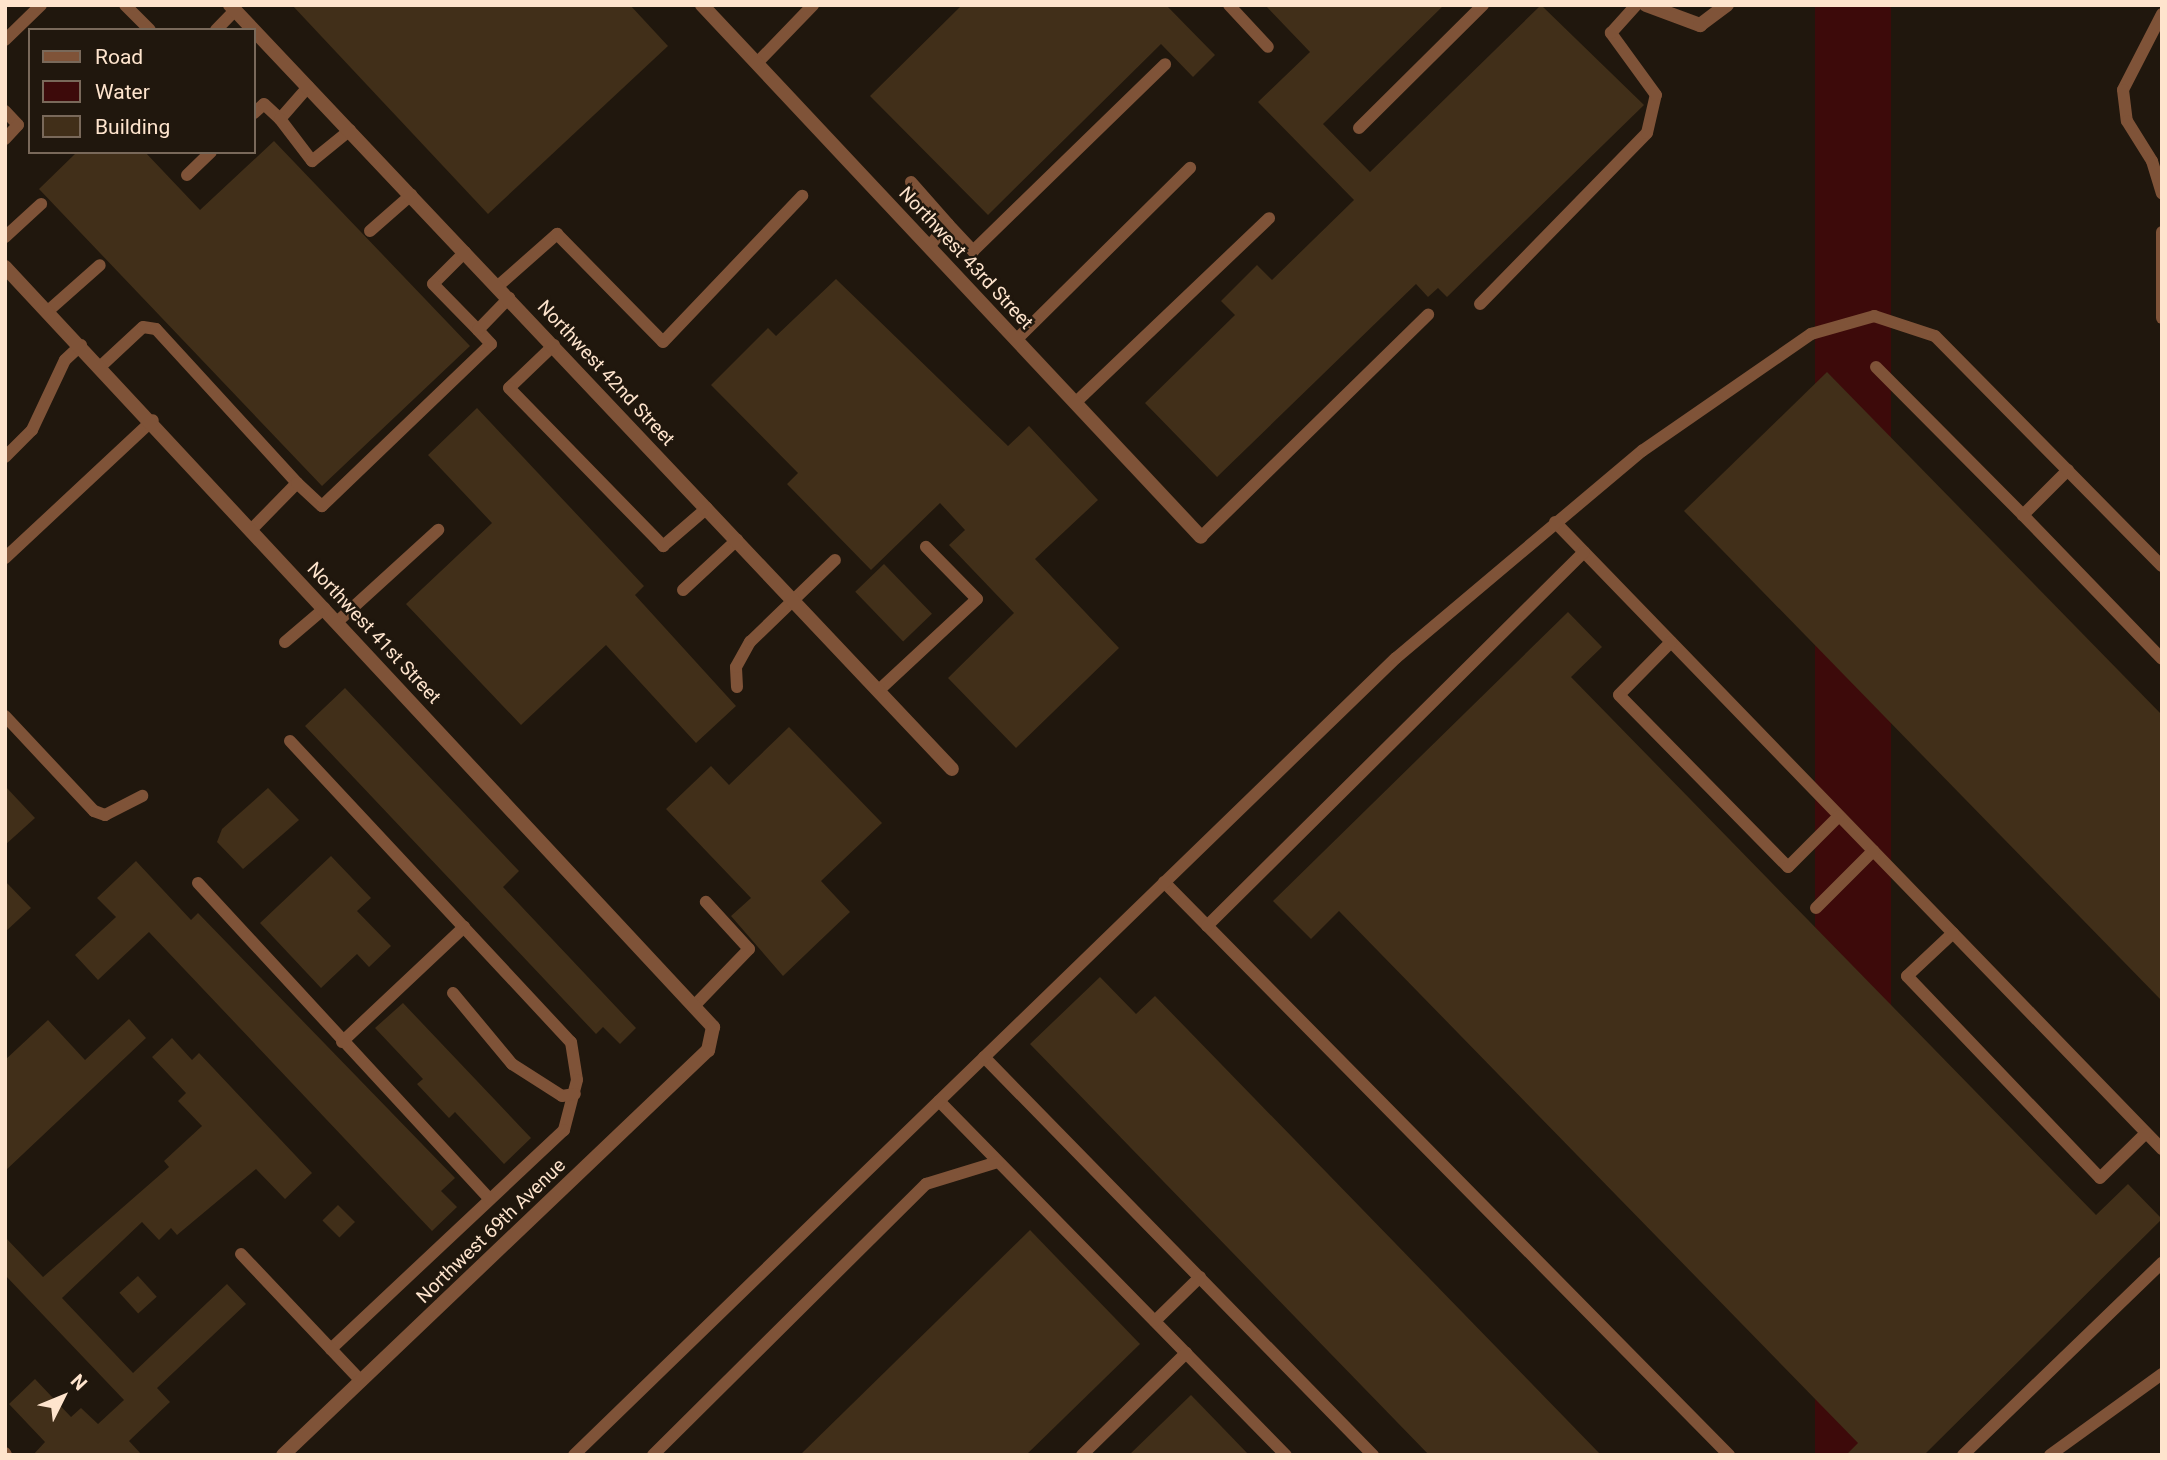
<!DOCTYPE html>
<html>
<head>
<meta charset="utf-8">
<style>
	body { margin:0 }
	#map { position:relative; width:2167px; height:1460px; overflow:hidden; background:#20170d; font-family:Roboto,sans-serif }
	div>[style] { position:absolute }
	.water>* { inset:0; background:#3d0a0a; transform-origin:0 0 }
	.building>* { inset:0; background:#412f19; transform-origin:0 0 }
	.lane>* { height:12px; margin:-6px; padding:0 6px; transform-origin:6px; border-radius:6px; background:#7f5338 }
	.street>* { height:14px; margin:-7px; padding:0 7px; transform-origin:7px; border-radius:7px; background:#7f5338 }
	span { translate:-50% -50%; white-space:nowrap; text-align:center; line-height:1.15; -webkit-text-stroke:5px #20170d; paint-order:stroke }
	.street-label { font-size:19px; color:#fee4cd }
	.frame { position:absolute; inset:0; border:7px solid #fee4cd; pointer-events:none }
	.legend { position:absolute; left:28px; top:28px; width:228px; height:126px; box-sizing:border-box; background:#20170d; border:2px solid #79695a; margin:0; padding:9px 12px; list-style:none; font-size:21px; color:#fee4cd }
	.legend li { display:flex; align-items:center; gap:14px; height:35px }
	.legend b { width:35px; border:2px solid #79695a }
	.north { position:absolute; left:28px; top:1362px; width:70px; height:70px; -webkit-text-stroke:5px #20170d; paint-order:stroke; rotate:47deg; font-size:19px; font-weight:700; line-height:28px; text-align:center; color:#fee4cd }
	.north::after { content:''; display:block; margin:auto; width:24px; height:32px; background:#fee4cd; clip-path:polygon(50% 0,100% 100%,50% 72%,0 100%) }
</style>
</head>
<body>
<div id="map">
	<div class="water">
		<i style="left:1815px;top:5px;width:76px;height:2089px"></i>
	</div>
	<div class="building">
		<i style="clip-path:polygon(292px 5px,630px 5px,668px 46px,488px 214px)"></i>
		<i style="clip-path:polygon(962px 5px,1166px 5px,1215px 55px,1193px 77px,1161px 44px,988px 215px,870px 96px)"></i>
		<i style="clip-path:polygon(1265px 5px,1444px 5px,1323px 124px,1370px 172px,1541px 5px,1644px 105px,1447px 297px,1438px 288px,1428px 297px,1416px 284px,1217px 477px,1145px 403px,1235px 315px,1221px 301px,1257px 265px,1272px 280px,1354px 200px,1258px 102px,1310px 52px)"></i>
		<i style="clip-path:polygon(274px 141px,470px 346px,322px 486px,39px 189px,77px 152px,145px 152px,200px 210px)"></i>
		<i style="clip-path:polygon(836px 279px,1008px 446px,1029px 426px,1098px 500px,1035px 559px,1119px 648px,1016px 748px,948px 678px,1014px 613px,949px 545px,965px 530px,940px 503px,871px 570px,787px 484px,798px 473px,711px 385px,768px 328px,776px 336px)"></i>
		<i style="clip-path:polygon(1827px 372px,2162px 715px,2162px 1001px,1684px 511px)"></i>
		<i style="clip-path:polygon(477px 408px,644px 586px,635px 595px,736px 706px,696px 743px,606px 645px,521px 725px,406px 604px,492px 523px,428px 455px)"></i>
		<i style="left:884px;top:564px;width:69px;height:40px;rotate:46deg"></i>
		<i style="clip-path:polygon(1568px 612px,1602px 647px,1571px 677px,2096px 1215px,2128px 1184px,2162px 1219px,1924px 1455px,1846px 1455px,1858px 1443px,1339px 911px,1311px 939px,1273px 901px)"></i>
		<i style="clip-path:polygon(345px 688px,519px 871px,503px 887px,636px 1028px,620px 1044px,603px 1027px,596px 1034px,305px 726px)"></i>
		<i style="clip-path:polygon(789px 727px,882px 823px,821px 881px,850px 912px,783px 976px,731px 916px,751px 898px,666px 809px,711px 766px,729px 785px)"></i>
		<i style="clip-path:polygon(5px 786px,35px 818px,5px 845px)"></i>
		<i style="clip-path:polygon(268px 788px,299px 820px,243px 869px,217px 842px,222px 829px)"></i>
		<i style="clip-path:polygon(331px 856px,371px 898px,357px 911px,391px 946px,369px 967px,357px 954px,321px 988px,260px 923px)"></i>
		<i style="clip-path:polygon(136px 861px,191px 920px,198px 913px,455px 1178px,441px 1191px,457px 1207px,432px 1231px,149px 932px,98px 980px,75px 955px,116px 917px,97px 898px)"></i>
		<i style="clip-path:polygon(5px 881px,31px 908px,5px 932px)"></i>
		<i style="clip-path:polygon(1100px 977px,1136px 1014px,1155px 996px,1601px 1455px,1429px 1455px,1030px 1044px)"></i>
		<i style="clip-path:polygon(403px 1003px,531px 1138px,504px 1164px,455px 1112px,449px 1118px,417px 1084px,423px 1079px,375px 1028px)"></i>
		<i style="clip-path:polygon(129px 1019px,146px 1038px,5px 1171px,5px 1060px,48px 1020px,85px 1060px)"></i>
		<i style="clip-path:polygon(172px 1038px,192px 1060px,199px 1053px,312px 1173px,285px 1199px,256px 1169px,177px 1235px,171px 1228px,159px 1240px,142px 1222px,62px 1298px,133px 1373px,227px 1284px,246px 1304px,157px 1388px,170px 1402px,129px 1441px,142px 1455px,33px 1455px,45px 1442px,9px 1404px,35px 1379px,71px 1417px,81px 1408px,98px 1424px,124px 1400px,5px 1275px,5px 1237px,43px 1277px,169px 1167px,164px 1161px,202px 1126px,178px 1101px,186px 1093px,152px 1057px)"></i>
		<i style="left:338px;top:1205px;width:24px;height:22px;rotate:45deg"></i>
		<i style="clip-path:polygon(1030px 1230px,1140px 1344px,1026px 1455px,800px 1455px)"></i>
		<i style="left:138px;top:1276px;width:28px;height:25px;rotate:48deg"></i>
		<i style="clip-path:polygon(1191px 1395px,1249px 1455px,1129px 1455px)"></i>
	</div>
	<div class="lane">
		<i style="left:125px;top:5px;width:35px;rotate:45deg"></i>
		<i style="left:1229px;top:5px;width:57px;rotate:47.1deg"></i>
		<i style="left:2162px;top:14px;width:85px;rotate:117.2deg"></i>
		<i style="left:2123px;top:90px;width:31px;rotate:83deg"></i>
		<i style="left:2127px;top:121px;width:47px;rotate:58deg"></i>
		<i style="left:2152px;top:161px;width:34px;rotate:73deg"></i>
		<i style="left:216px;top:30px;width:28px;rotate:-46deg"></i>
		<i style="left:5px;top:40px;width:50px;rotate:-44.2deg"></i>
		<i style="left:757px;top:63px;width:81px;rotate:-46deg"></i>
		<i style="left:5px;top:111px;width:19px;rotate:47deg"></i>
		<i style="left:18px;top:125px;width:19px;rotate:133deg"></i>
		<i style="left:254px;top:113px;width:13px;rotate:-42deg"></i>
		<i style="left:264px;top:104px;width:22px;rotate:43deg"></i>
		<i style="left:280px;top:119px;width:43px;rotate:-48.8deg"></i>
		<i style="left:280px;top:119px;width:53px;rotate:52.7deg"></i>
		<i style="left:312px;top:161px;width:49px;rotate:-39.2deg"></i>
		<i style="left:1359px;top:128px;width:175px;rotate:-44.8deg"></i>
		<i style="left:187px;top:175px;width:33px;rotate:-44deg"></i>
		<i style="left:911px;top:182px;width:56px;rotate:48.6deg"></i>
		<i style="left:948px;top:224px;width:30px;rotate:130deg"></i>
		<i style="left:948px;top:224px;width:37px;rotate:47deg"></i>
		<i style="left:973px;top:251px;width:268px;rotate:-44.2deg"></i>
		<i style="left:370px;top:231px;width:55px;rotate:-41.3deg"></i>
		<i style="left:2162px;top:232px;width:86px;rotate:90deg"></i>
		<i style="left:5px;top:237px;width:49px;rotate:-42.5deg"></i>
		<i style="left:465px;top:252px;width:45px;rotate:135deg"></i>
		<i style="left:433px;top:284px;width:64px;rotate:45.6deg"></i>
		<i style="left:498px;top:286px;width:79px;rotate:-41.4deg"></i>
		<i style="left:557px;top:234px;width:151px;rotate:45.5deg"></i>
		<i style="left:663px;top:342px;width:202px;rotate:-46.4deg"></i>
		<i style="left:1480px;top:304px;width:239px;rotate:-45.7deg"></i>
		<i style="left:1647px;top:133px;width:39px;rotate:-77deg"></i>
		<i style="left:1656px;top:95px;width:77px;rotate:-126deg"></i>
		<i style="left:1611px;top:33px;width:38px;rotate:-48deg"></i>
		<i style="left:48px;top:311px;width:69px;rotate:-41.5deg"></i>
		<i style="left:1016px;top:340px;width:245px;rotate:-44.7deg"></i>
		<i style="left:554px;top:345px;width:62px;rotate:136.3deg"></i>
		<i style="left:509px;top:388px;width:221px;rotate:45.7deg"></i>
		<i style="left:663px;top:546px;width:58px;rotate:-40.8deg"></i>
		<i style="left:101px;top:366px;width:57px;rotate:-42.9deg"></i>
		<i style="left:143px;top:327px;width:13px;rotate:9deg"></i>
		<i style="left:156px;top:329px;width:209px;rotate:47.5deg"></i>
		<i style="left:297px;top:483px;width:64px;rotate:134.4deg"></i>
		<i style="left:1876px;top:367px;width:209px;rotate:45.2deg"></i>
		<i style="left:1075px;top:403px;width:268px;rotate:-43.6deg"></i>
		<i style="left:5px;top:457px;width:38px;rotate:-45deg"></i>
		<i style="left:32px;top:430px;width:77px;rotate:-64.8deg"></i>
		<i style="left:65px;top:360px;width:22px;rotate:-43deg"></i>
		<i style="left:2068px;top:470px;width:64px;rotate:135deg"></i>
		<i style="left:2023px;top:515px;width:200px;rotate:46deg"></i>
		<i style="left:297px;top:483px;width:34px;rotate:43deg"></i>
		<i style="left:322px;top:506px;width:234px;rotate:-43.8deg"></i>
		<i style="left:491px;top:344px;width:19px;rotate:-133deg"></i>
		<i style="left:478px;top:330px;width:45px;rotate:-45.9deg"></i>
		<i style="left:1555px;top:522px;width:873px;rotate:45.93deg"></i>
		<i style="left:1201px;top:537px;width:318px;rotate:-44.4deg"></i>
		<i style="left:5px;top:558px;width:202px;rotate:-43deg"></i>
		<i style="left:683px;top:590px;width:74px;rotate:-42.8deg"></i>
		<i style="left:337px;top:622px;width:137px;rotate:-42.3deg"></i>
		<i style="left:285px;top:642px;width:52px;rotate:-40.4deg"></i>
		<i style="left:1671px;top:642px;width:74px;rotate:134.5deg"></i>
		<i style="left:1619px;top:695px;width:241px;rotate:45.5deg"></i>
		<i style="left:1788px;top:867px;width:72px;rotate:-45deg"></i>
		<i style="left:737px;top:687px;width:20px;rotate:-93deg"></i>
		<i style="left:736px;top:667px;width:29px;rotate:-61deg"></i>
		<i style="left:750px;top:642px;width:118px;rotate:-44deg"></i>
		<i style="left:878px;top:691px;width:135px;rotate:-42.9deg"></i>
		<i style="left:977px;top:599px;width:73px;rotate:-134.4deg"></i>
		<i style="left:5px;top:716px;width:130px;rotate:46.9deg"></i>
		<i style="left:94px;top:811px;width:12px;rotate:20deg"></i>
		<i style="left:105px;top:815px;width:42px;rotate:-27.2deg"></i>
		<i style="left:290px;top:741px;width:412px;rotate:47deg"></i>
		<i style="left:571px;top:1042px;width:38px;rotate:81deg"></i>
		<i style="left:577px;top:1080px;width:52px;rotate:104.6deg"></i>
		<i style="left:564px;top:1130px;width:320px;rotate:136.8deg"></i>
		<i style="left:1164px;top:882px;width:805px;rotate:45.4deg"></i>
		<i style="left:198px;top:883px;width:430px;rotate:47.3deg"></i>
		<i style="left:1816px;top:908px;width:81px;rotate:-45deg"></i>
		<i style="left:1207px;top:926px;width:531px;rotate:-44.77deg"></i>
		<i style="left:1953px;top:933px;width:63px;rotate:136.9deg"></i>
		<i style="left:1907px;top:976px;width:279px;rotate:46.3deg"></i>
		<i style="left:2100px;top:1178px;width:64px;rotate:-44.4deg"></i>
		<i style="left:453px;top:993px;width:92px;rotate:50.3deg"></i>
		<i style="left:512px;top:1064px;width:59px;rotate:32.6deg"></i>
		<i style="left:562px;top:1096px;width:13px;rotate:-9deg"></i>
		<i style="left:694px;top:1006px;width:79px;rotate:-46deg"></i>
		<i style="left:749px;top:949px;width:64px;rotate:-132.5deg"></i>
		<i style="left:342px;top:1042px;width:168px;rotate:-43.3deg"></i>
		<i style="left:984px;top:1057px;width:557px;rotate:45.66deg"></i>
		<i style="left:939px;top:1101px;width:496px;rotate:45.6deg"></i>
		<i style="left:241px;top:1254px;width:175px;rotate:46.6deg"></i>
		<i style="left:1155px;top:1321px;width:63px;rotate:-44.4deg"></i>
		<i style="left:5px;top:1453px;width:2px;rotate:63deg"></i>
		<i style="left:574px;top:1455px;width:1145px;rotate:-44.12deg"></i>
		<i style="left:1396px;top:658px;width:322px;rotate:-40.1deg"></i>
		<i style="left:1642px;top:451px;width:206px;rotate:-34.7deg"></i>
		<i style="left:1811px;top:334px;width:66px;rotate:-15.9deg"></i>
		<i style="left:1874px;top:316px;width:64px;rotate:18.2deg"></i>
		<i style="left:1935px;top:336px;width:323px;rotate:45.4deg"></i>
		<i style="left:653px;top:1455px;width:385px;rotate:-44.8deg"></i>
		<i style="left:926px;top:1184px;width:75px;rotate:-17deg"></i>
		<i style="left:1082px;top:1455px;width:146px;rotate:-44.4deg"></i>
		<i style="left:1963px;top:1455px;width:277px;rotate:-44deg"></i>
		<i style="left:2050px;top:1455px;width:138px;rotate:-35.9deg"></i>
	</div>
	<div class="street">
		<i style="left:230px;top:5px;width:1051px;rotate:46.62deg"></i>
		<i style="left:702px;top:5px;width:729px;rotate:46.83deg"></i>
		<i style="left:1646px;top:5px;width:58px;rotate:20.3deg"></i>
		<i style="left:1700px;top:25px;width:34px;rotate:-37deg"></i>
		<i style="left:5px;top:267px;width:1039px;rotate:47.03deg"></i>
		<i style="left:713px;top:1027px;width:24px;rotate:102deg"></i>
		<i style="left:708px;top:1050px;width:587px;rotate:136.38deg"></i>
	</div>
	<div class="street-label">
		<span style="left:966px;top:258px;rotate:47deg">Northwest 43rd Street</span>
		<span style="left:606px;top:373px;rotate:47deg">Northwest 42nd Street</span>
		<span style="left:374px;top:633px;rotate:47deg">Northwest 41st Street</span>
		<span style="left:491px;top:1231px;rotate:-44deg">Northwest 69th Avenue</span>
	</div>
	<div class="frame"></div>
	<ul class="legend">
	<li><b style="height:9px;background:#7f5338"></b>Road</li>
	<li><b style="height:19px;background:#3d0a0a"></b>Water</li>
	<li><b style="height:19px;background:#412f19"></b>Building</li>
	</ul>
	<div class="north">N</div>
</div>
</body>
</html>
